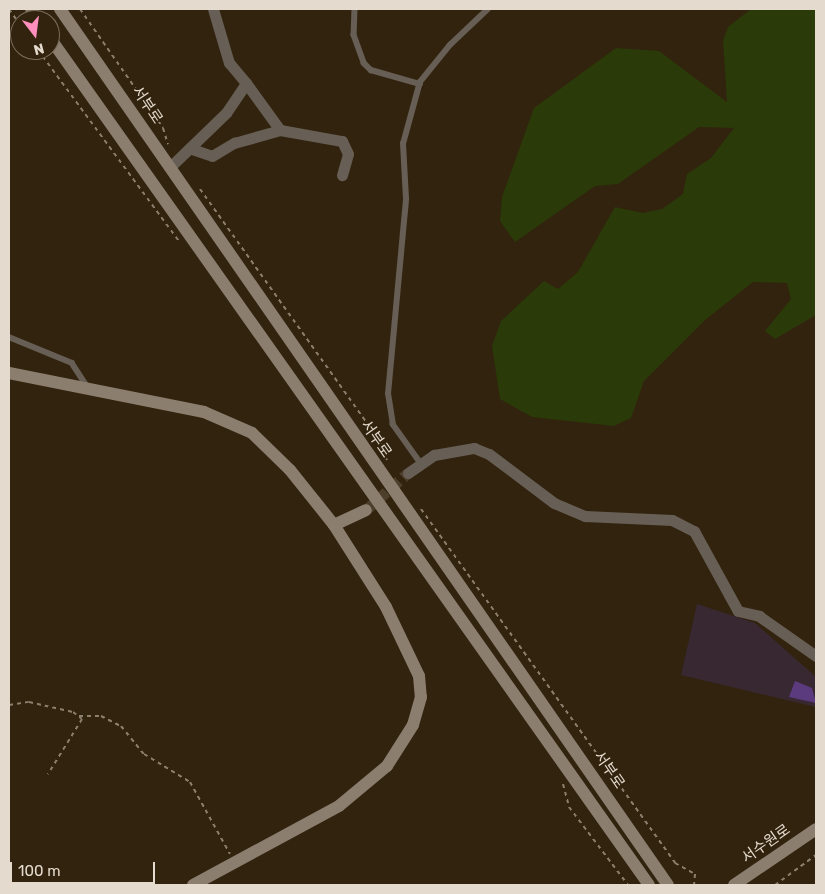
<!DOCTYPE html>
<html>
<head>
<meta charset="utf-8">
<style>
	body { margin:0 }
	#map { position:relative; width:825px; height:894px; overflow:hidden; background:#32230e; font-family:Rubik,"Noto Sans KR",sans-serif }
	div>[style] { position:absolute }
	.industrial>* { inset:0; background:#382832 }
	.green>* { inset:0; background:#2a3a08 }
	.building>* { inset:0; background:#5b3b7e }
	.street-tunnel>* { height:11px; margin-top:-5.5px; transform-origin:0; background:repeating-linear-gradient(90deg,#4d3e2b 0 11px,transparent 0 16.5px) }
	.path>* { height:2px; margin-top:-1px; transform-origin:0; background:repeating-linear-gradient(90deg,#8b7f6e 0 4px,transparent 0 8px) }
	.lane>* { height:5.5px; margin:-2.75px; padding:0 2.75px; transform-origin:2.75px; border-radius:2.75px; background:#675f55 }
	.street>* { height:11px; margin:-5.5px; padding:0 5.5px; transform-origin:5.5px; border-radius:5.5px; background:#675f55 }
	.secondary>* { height:12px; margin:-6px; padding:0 6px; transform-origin:6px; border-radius:6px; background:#8b7e6f }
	span { translate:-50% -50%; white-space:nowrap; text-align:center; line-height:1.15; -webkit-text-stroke:4px #32230e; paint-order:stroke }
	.street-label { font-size:15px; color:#e4dacd }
	.frame { position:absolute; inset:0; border:10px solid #e4dacd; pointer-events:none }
	.north { position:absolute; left:10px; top:10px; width:50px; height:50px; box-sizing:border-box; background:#32230e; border:1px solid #796c5a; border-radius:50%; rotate:165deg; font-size:14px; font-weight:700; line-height:20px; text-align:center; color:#e4dacd }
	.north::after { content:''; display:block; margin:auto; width:18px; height:22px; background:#fe8ebd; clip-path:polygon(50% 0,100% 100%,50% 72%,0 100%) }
	.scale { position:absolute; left:10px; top:862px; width:145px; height:22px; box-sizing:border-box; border:2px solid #e4dacd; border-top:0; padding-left:6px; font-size:15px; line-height:18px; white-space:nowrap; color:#e4dacd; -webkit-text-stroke:4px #32230e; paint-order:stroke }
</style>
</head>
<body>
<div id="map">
	<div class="industrial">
		<i style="clip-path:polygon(697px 604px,755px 623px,816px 677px,816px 707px,681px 675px)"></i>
	</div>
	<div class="green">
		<i style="clip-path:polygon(751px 9px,816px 9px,816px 315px,775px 339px,765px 331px,791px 299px,787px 283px,753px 282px,705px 320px,644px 381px,631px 418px,614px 426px,532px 417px,500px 399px,492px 346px,501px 321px,544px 281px,558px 289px,578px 272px,615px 207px,643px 213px,662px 209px,683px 194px,687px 174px,711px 158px,734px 128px,699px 127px,618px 184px,595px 186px,515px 242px,500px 221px,502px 197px,534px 108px,616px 48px,659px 51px,727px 102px,723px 41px,728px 27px)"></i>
	</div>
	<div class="building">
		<i style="clip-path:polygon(795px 681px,812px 688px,816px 703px,789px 697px)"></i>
	</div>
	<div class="street-tunnel">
		<i style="left:366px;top:510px;width:56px;rotate:-41.4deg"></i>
	</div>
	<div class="path">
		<i style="left:9px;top:9px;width:19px;rotate:55deg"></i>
		<i style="left:80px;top:9px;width:145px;rotate:55.1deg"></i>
		<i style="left:163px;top:128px;width:17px;rotate:73deg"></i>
		<i style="left:38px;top:50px;width:237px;rotate:53.6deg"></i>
		<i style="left:200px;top:189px;width:312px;rotate:54.5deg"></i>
		<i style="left:381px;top:443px;width:18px;rotate:71deg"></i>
		<i style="left:421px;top:509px;width:436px;rotate:54.3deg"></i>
		<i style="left:675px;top:863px;width:23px;rotate:29deg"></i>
		<i style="left:695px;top:874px;width:11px;rotate:95deg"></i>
		<i style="left:9px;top:705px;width:20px;rotate:-9deg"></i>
		<i style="left:29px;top:702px;width:45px;rotate:12.8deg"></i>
		<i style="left:73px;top:712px;width:11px;rotate:38deg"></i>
		<i style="left:82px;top:719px;width:65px;rotate:121.7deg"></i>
		<i style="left:79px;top:716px;width:22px"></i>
		<i style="left:101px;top:716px;width:22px;rotate:27deg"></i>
		<i style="left:121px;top:726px;width:36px;rotate:51deg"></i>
		<i style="left:144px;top:754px;width:54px;rotate:31.3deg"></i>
		<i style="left:190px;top:782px;width:82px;rotate:60.9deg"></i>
		<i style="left:563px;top:784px;width:24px;rotate:75deg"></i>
		<i style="left:569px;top:807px;width:98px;rotate:52.9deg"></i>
		<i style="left:775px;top:885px;width:51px;rotate:-36.2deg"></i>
	</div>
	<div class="lane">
		<i style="left:355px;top:9px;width:26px;rotate:92deg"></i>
		<i style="left:354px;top:35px;width:30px;rotate:70deg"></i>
		<i style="left:364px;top:63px;width:10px;rotate:45deg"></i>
		<i style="left:371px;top:70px;width:51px;rotate:15.9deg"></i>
		<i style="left:9px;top:337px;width:68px;rotate:22.4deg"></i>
		<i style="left:72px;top:363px;width:30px;rotate:57deg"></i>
		<i style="left:420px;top:463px;width:47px;rotate:-125.4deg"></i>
		<i style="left:393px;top:425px;width:31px;rotate:-99deg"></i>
		<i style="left:388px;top:394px;width:196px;rotate:-84.7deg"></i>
		<i style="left:406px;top:199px;width:55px;rotate:-93.1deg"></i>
		<i style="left:403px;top:144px;width:64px;rotate:-74.7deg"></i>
		<i style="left:420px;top:82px;width:48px;rotate:-51deg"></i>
		<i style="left:450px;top:45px;width:52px;rotate:-43.5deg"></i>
	</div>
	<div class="street">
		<i style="left:246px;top:83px;width:58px;rotate:54.1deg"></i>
		<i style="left:280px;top:130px;width:63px;rotate:10.1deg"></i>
		<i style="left:342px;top:141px;width:14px;rotate:65deg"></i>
		<i style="left:348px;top:154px;width:22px;rotate:106deg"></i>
		<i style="left:192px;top:149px;width:21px;rotate:19deg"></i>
		<i style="left:212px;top:156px;width:26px;rotate:-31deg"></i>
		<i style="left:234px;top:143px;width:48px;rotate:-15.8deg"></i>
		<i style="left:170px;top:167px;width:78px;rotate:-44deg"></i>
		<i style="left:226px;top:113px;width:36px;rotate:-56deg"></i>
		<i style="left:246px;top:83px;width:26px;rotate:-130deg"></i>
		<i style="left:229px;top:63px;width:56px;rotate:-106.5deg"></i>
		<i style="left:408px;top:473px;width:32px;rotate:-35deg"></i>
		<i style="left:434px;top:455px;width:41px;rotate:-9.9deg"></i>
		<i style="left:474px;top:448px;width:16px;rotate:22deg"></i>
		<i style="left:489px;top:454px;width:81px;rotate:37deg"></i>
		<i style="left:554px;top:503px;width:34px;rotate:23deg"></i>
		<i style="left:585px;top:516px;width:87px;rotate:2.6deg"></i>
		<i style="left:672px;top:520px;width:25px;rotate:27deg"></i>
		<i style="left:694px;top:531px;width:91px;rotate:61.2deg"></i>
		<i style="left:738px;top:611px;width:22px;rotate:13deg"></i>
		<i style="left:759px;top:616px;width:70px;rotate:35.1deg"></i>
	</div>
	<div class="secondary">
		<i style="left:31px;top:9px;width:13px;rotate:58deg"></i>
		<i style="left:60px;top:9px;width:1066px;rotate:55.24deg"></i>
		<i style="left:50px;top:38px;width:1037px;rotate:54.73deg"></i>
		<i style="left:9px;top:373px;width:199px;rotate:11.3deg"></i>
		<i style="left:204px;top:412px;width:52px;rotate:23.6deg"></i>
		<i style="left:252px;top:433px;width:53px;rotate:44.2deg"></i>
		<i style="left:290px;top:470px;width:70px;rotate:51.3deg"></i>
		<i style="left:334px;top:525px;width:97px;rotate:57.6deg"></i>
		<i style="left:386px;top:607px;width:76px;rotate:64.4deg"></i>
		<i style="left:419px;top:676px;width:21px;rotate:85deg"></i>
		<i style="left:421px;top:697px;width:29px;rotate:106deg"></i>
		<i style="left:413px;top:725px;width:49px;rotate:122.4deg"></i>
		<i style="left:387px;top:766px;width:62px;rotate:140.2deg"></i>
		<i style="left:339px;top:806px;width:166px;rotate:151.6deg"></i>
		<i style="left:334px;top:525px;width:35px;rotate:-25deg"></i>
		<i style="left:734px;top:885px;width:99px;rotate:-34.3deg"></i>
	</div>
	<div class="street-label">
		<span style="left:147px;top:105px;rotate:56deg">서부로</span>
		<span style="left:376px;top:439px;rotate:55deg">서부로</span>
		<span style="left:609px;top:770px;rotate:55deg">서부로</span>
		<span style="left:766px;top:844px;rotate:-35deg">서수원로</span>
	</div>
	<div class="frame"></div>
	<div class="north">N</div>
	<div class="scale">100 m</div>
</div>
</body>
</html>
